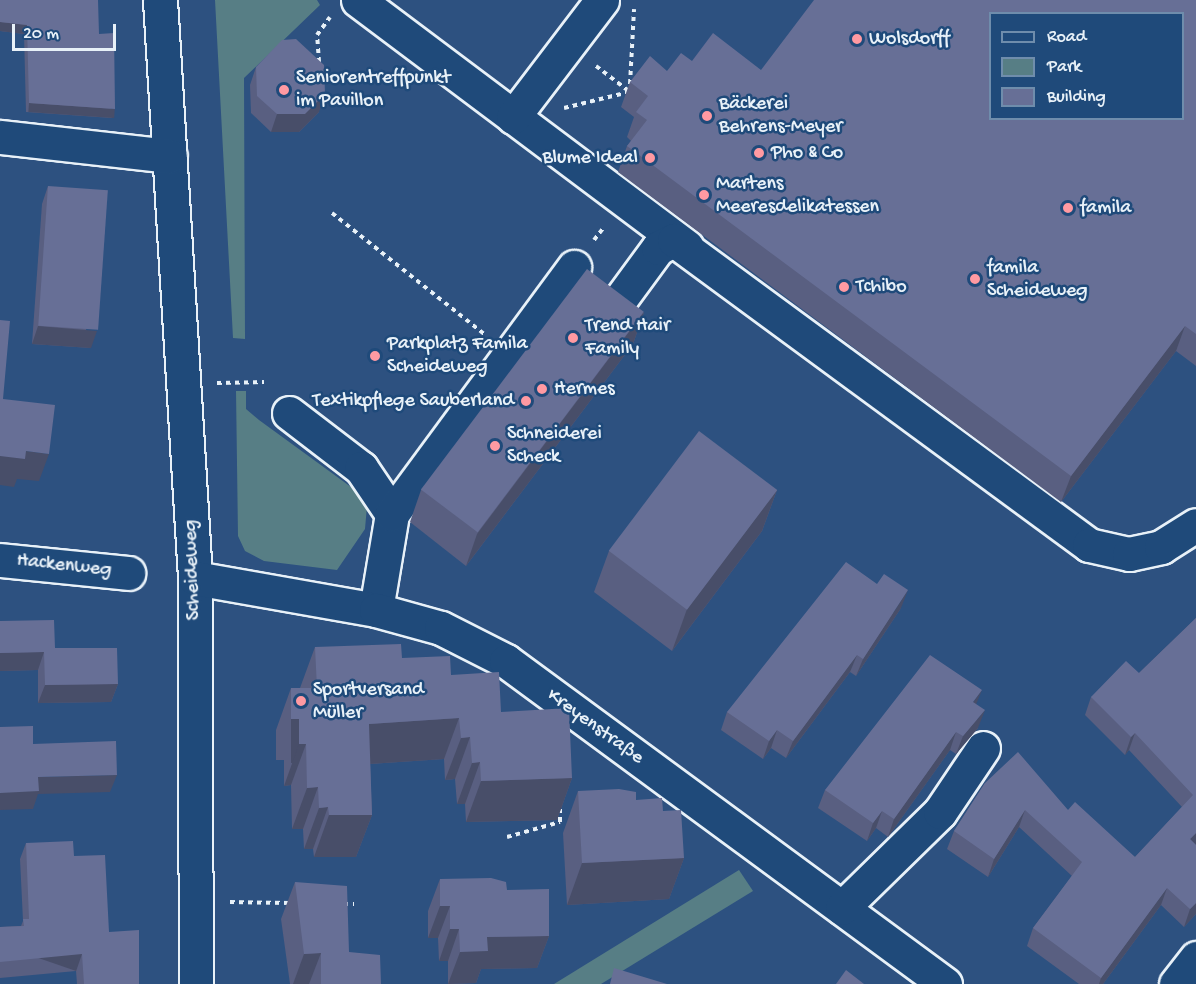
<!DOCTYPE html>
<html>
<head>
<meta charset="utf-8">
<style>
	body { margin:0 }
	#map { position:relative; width:1196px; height:984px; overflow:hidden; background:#2d5180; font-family:"Gochi Hand",sans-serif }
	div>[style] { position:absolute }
	.green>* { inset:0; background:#577e85 }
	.path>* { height:4px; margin-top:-2px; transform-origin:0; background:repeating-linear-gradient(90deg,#e8f1f8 0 4.5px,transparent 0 9px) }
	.roads { filter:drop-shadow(2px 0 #e8f1f8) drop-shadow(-2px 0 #e8f1f8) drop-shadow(0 2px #e8f1f8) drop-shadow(0 -2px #e8f1f8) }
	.minor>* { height:33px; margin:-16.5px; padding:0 16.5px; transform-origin:16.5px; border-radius:16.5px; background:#1f4a7a }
	.wall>* { inset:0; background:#595f81 }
	.shaded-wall>* { inset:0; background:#484e69; transform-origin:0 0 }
	.building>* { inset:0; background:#676f96; transform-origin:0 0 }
	.dots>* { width:16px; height:16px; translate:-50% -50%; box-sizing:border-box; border:3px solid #1f4a7a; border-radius:50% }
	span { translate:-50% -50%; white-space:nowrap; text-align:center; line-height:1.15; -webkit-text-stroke:5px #1f4a7a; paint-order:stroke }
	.poi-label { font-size:20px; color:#e8f1f8 }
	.left { translate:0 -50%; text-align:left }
	.right { translate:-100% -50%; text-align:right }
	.street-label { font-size:20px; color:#e8f1f8 }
	.legend { position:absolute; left:989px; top:12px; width:195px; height:108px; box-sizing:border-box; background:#1f4a7a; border:2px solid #6f8dac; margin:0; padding:8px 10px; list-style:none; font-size:18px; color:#e8f1f8 }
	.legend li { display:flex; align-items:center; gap:12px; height:30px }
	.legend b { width:30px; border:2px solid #6f8dac }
	.scale { position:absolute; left:12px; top:24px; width:104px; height:27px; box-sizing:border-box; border:3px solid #e8f1f8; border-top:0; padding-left:8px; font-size:18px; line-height:21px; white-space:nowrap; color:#e8f1f8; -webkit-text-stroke:4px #1f4a7a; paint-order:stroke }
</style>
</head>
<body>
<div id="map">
	<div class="green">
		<i style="clip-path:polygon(215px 0,317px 0,320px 5px,244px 78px,245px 339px,233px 338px)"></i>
		<i style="clip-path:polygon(236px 391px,246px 391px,246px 409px,259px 420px,362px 495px,367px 506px,365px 529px,337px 570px,264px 561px,245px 551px,238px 536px)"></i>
		<i style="clip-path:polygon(739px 870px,753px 891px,601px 984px,554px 984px)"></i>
	</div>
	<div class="path">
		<i style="left:319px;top:62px;width:27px;rotate:-94deg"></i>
		<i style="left:317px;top:35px;width:22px;rotate:-54deg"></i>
		<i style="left:596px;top:66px;width:43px;rotate:37.4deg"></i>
		<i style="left:630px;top:84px;width:75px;rotate:-86.9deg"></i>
		<i style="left:564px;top:108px;width:67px;rotate:-13.8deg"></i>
		<i style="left:332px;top:213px;width:194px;rotate:38.5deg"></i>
		<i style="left:594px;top:240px;width:16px;rotate:-52deg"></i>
		<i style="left:217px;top:383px;width:47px;rotate:-1.2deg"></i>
		<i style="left:507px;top:837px;width:55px;rotate:-15.8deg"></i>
		<i style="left:560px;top:822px;width:13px;rotate:-90deg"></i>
		<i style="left:230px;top:902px;width:61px;rotate:0.9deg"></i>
		<i style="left:344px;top:904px;width:10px"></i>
	</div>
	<div class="roads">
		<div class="minor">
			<i style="left:160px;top:0;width:579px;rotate:86.53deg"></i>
			<i style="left:195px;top:578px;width:406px;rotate:89.9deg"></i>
			<i style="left:358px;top:0;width:411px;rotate:36.9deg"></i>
			<i style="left:513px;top:117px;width:147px;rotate:-52.7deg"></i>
			<i style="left:0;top:137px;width:171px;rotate:6.4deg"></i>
			<i style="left:619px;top:301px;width:66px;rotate:-53.7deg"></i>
			<i style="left:658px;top:248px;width:18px;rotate:-27deg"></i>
			<i style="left:674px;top:240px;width:515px;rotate:36.31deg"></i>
			<i style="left:1089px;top:545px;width:41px;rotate:12.7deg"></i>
			<i style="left:1129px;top:554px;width:33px;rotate:-12deg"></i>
			<i style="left:1161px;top:547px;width:41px;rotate:-32.2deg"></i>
			<i style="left:289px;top:413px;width:91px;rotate:37.4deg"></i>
			<i style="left:361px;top:468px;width:55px;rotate:56deg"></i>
			<i style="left:392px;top:514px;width:97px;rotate:99.5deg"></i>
			<i style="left:392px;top:514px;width:307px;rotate:-53.6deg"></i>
			<i style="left:0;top:560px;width:129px;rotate:5.8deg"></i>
			<i style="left:195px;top:578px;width:184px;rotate:10deg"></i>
			<i style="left:376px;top:610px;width:67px;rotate:15.5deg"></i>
			<i style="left:441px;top:628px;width:73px;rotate:26.9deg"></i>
			<i style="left:506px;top:661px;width:545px;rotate:36.34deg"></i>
			<i style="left:842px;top:908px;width:137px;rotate:-44.4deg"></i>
			<i style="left:940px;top:812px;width:77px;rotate:-56.1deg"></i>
			<i style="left:1176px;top:984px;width:33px;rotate:-52deg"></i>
		</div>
	</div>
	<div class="wall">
		<i style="clip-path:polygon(0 0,99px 34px,112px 118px,26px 112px,24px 34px,0 31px)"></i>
		<i style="clip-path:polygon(1196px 0,1196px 366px,1176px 351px,1061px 502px,618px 172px,627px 146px,631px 141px,627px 137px,634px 117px,621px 107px,630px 82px,667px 71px,692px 61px,761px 70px)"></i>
		<i style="clip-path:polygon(256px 67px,319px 112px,299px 132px,271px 132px,251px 113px,250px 85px)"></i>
		<i style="clip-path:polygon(48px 186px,91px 348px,32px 344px,42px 204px)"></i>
		<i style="clip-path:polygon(644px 312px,633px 344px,466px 566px,410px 522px,421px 490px)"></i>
		<i style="clip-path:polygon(777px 490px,762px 531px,672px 651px,594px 592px,609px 551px)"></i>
		<i style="clip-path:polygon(901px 608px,856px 676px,850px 672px,786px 758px,771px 748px,763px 759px,721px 730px,727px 712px)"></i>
		<i style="clip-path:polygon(1196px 618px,1196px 914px,1184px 927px,1161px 905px,1103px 984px,1079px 984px,1027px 946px,1033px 928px,1072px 876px,1019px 827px,988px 877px,947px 849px,954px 831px,985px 783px,1068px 810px,1135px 857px,1182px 807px,1129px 750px,1125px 755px,1085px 715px,1091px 697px,1139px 673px)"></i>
		<i style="clip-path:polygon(0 621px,55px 648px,118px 684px,111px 702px,38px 703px,38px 670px,0 671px)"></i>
		<i style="clip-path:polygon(315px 647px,402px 658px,451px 675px,501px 712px,572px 778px,557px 820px,466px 822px,465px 804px,457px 804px,455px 779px,445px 780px,444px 759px,370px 764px,372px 815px,356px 857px,314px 857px,313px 849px,304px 849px,303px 829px,292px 829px,291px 785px,284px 786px,284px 760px,276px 760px,276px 730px,291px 688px,300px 688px)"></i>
		<i style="clip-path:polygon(976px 704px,978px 728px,956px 754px,950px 750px,888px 837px,876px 828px,867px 841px,818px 808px,825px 790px)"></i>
		<i style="clip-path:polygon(578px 791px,636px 800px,663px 811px,684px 858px,669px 899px,567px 905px,563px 833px)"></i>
		<i style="clip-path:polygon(26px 843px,74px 856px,109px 932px,139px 984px,77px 984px,76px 971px,0 978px,0 927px,21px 926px,23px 921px,20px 859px)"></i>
		<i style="clip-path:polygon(440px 879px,507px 890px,549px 936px,537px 968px,481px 969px,476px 983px,448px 984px,448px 961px,439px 961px,438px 938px,428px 938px,428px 911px)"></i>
		<i style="clip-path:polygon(295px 882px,349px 952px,381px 984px,290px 984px,281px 919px)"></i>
	</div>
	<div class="shaded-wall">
		<i style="clip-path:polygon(0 22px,27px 25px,24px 34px,0 31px)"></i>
		<i style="clip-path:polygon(325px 94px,319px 112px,299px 132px,271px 132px,277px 114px)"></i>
		<i style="left:29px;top:103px;width:86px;height:9px;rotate:4deg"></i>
		<i style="clip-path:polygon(644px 312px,633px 344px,466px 566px,477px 534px)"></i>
		<i style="clip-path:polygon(38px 326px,97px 331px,91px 348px,32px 344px)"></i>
		<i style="clip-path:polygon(1185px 326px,1176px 351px,1061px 502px,1071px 476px)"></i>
		<i style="clip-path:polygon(26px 451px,49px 454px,39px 481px,17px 479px,14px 487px,0 485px,0 456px)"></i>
		<i style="clip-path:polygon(777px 490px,762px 531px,672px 651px,687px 609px)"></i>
		<i style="clip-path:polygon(908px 590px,901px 608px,856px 676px,863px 659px)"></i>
		<i style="clip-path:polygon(44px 652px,38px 670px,0 671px,0 653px)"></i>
		<i style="clip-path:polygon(857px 655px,850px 672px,786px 758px,793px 741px)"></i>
		<i style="clip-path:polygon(118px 684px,111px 702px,38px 703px,45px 685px)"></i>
		<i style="clip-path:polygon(982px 690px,975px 707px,973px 702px)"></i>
		<i style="clip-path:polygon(985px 710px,978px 728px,956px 754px,963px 736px)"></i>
		<i style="clip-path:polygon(459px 718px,444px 759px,354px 765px,369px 724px)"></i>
		<i style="left:291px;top:719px;width:8px;height:44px"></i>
		<i style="clip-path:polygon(777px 730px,771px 748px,763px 759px,769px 741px)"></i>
		<i style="clip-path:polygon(956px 732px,950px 750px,888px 837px,894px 819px)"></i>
		<i style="clip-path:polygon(1135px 733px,1129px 750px,1125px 755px,1131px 737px)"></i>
		<i style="clip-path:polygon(470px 737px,455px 779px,445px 780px,461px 738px)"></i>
		<i style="clip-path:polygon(299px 744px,306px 744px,291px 785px,284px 786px)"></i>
		<i style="clip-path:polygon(480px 762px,465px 804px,457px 804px,472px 763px)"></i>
		<i style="clip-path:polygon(117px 775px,110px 792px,38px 794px,33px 809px,0 810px,0 793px,38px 777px)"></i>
		<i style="clip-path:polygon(572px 778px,557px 820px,466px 822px,481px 781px)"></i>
		<i style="clip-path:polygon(318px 787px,303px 829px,292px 829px,307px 788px)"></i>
		<i style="clip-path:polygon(328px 807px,313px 849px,304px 849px,319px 808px)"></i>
		<i style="clip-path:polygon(1025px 810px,1019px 827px,988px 877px,994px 859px)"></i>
		<i style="clip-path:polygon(882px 811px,876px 828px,867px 841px,873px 823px)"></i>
		<i style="clip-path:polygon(329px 815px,372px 815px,356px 857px,314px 857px)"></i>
		<i style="clip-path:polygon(1196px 833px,1196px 845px,1190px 839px)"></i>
		<i style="clip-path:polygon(684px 858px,669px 899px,567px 905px,582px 863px)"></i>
		<i style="clip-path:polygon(1167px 888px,1161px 905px,1103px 984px,1099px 984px,1101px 978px)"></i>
		<i style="clip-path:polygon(1196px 903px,1196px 914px,1184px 927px,1190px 909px)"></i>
		<i style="clip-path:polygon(440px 906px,450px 906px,438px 938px,428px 938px)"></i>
		<i style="clip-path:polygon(450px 929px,459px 929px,448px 961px,439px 961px)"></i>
		<i style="clip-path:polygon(549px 936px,537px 968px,481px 969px,476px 983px,448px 984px,460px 952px,487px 937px)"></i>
		<i style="clip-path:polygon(321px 953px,309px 984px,293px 984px,304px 954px)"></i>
		<i style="left:82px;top:954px;width:18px;height:82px;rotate:109deg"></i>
	</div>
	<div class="building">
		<i style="clip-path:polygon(0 0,98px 0,99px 34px,114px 33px,115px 109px,29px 103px,27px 25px,0 22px)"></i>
		<i style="clip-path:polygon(evenodd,814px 0,1196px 0,1196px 334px,1185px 326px,1071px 476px,627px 146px,647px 120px,636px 112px,648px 96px,630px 82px,650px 56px,667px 71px,681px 53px,692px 61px,713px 33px,761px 70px,814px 0,990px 14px,1182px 14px,1182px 118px,990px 118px,990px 14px)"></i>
		<i style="clip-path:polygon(296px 39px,324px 65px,325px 94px,305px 114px,277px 114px,257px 96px,256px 67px,282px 40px)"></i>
		<i style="left:48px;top:186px;width:60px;height:140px;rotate:4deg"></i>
		<i style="left:587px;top:269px;width:71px;height:276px;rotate:37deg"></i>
		<i style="clip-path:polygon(0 320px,10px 321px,3px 399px,55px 405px,49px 454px,26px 451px,25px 459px,0 456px)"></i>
		<i style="left:699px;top:431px;width:98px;height:150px;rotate:37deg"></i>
		<i style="clip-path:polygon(846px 562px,877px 584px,884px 574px,908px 590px,863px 659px,857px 655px,793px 741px,777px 730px,769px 741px,727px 712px)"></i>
		<i style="clip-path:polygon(1196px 618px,1196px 833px,1190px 839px,1196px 845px,1196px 903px,1190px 909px,1167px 888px,1101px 978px,1033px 928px,1082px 862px,1025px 810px,994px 859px,954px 831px,985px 783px,1018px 752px,1068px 810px,1075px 802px,1135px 857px,1193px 795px,1135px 733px,1131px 737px,1091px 697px,1126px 661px,1139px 673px)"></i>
		<i style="clip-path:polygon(54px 620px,55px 648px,117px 648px,118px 684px,45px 685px,44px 652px,0 653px,0 621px)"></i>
		<i style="clip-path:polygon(401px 644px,402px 658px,450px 656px,451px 675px,499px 672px,501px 712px,569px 708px,572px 778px,481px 781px,480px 762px,472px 763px,470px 737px,461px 738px,459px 718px,369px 724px,372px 815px,329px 815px,328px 807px,319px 808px,318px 787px,307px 788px,306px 744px,299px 744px,299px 719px,291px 719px,291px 688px,317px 688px,315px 647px)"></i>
		<i style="clip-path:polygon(930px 655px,982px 690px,973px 702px,985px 710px,963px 736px,956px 732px,894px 819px,882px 811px,873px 823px,825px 790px)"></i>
		<i style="clip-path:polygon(33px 726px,33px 744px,116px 741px,117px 775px,38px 777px,39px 791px,0 793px,0 727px)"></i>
		<i style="clip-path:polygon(619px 789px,636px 792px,636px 800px,662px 798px,663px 811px,681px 810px,684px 858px,582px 863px,578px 791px)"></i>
		<i style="clip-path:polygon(73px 841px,74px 856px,105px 855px,109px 932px,139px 930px,139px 984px,84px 984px,82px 954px,0 962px,0 927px,24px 926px,23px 919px,29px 919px,26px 843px)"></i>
		<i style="clip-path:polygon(491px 878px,506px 882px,507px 890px,549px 889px,549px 936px,487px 937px,488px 951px,460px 952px,459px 929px,450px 929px,450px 906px,440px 906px,440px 879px)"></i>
		<i style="clip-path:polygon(295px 882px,347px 886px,349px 952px,380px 955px,381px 984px,321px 984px,321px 953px,304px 954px)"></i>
		<i style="clip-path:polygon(614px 968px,667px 984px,610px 984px)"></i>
		<i style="clip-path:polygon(846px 970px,864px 984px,836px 984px)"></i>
	</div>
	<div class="dots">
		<i style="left:857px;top:39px;background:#ff9aa2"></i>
		<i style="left:284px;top:90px;background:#ff9aa2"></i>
		<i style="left:707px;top:116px;background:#ff9aa2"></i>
		<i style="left:759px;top:153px;background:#ff9aa2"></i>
		<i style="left:650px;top:158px;background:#ff9aa2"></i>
		<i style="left:704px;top:195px;background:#ff9aa2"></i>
		<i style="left:1068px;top:208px;background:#ff9aa2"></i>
		<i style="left:975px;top:279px;background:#ff9aa2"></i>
		<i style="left:844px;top:287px;background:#ff9aa2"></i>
		<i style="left:573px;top:338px;background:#ff9aa2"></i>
		<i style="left:375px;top:356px;background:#ff9aa2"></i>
		<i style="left:542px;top:389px;background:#ff9aa2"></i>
		<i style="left:526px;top:401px;background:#ff9aa2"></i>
		<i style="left:495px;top:446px;background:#ff9aa2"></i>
		<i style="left:301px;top:701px;background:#ff9aa2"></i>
	</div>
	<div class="poi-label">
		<span class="left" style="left:869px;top:39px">Wolsdorff</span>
		<span class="left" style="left:296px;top:90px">Seniorentreffpunkt<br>im Pavillon</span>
		<span class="left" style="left:719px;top:116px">Bäckerei<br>Behrens-Meyer</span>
		<span class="left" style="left:771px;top:153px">Pho &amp; Co</span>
		<span class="right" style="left:638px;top:158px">Blume Ideal</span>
		<span class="left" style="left:716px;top:196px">Martens<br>Meeresdelikatessen</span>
		<span class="left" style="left:1080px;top:208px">famila</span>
		<span class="left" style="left:987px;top:280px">famila<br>Scheideweg</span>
		<span class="left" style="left:856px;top:287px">Tchibo</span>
		<span class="left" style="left:585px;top:338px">Trend Hair<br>Family</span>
		<span class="left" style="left:387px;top:356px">Parkplatz Famila<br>Scheideweg</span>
		<span class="left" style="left:554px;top:389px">Hermes</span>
		<span class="right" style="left:514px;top:401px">Textikpflege Sauberland</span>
		<span class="left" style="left:507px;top:446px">Schneiderei<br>Scheck</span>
		<span class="left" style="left:313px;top:702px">Sportversand<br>Müller</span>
	</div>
	<div class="street-label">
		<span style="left:64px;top:566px;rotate:6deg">Hackenweg</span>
		<span style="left:193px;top:570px;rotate:-92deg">Scheideweg</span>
		<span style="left:595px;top:727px;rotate:36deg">Kreyenstraße</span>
	</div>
	<ul class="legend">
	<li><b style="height:8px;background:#1f4a7a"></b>Road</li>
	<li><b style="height:16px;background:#577e85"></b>Park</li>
	<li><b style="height:16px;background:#676f96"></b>Building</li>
	</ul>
	<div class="scale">20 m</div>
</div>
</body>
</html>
